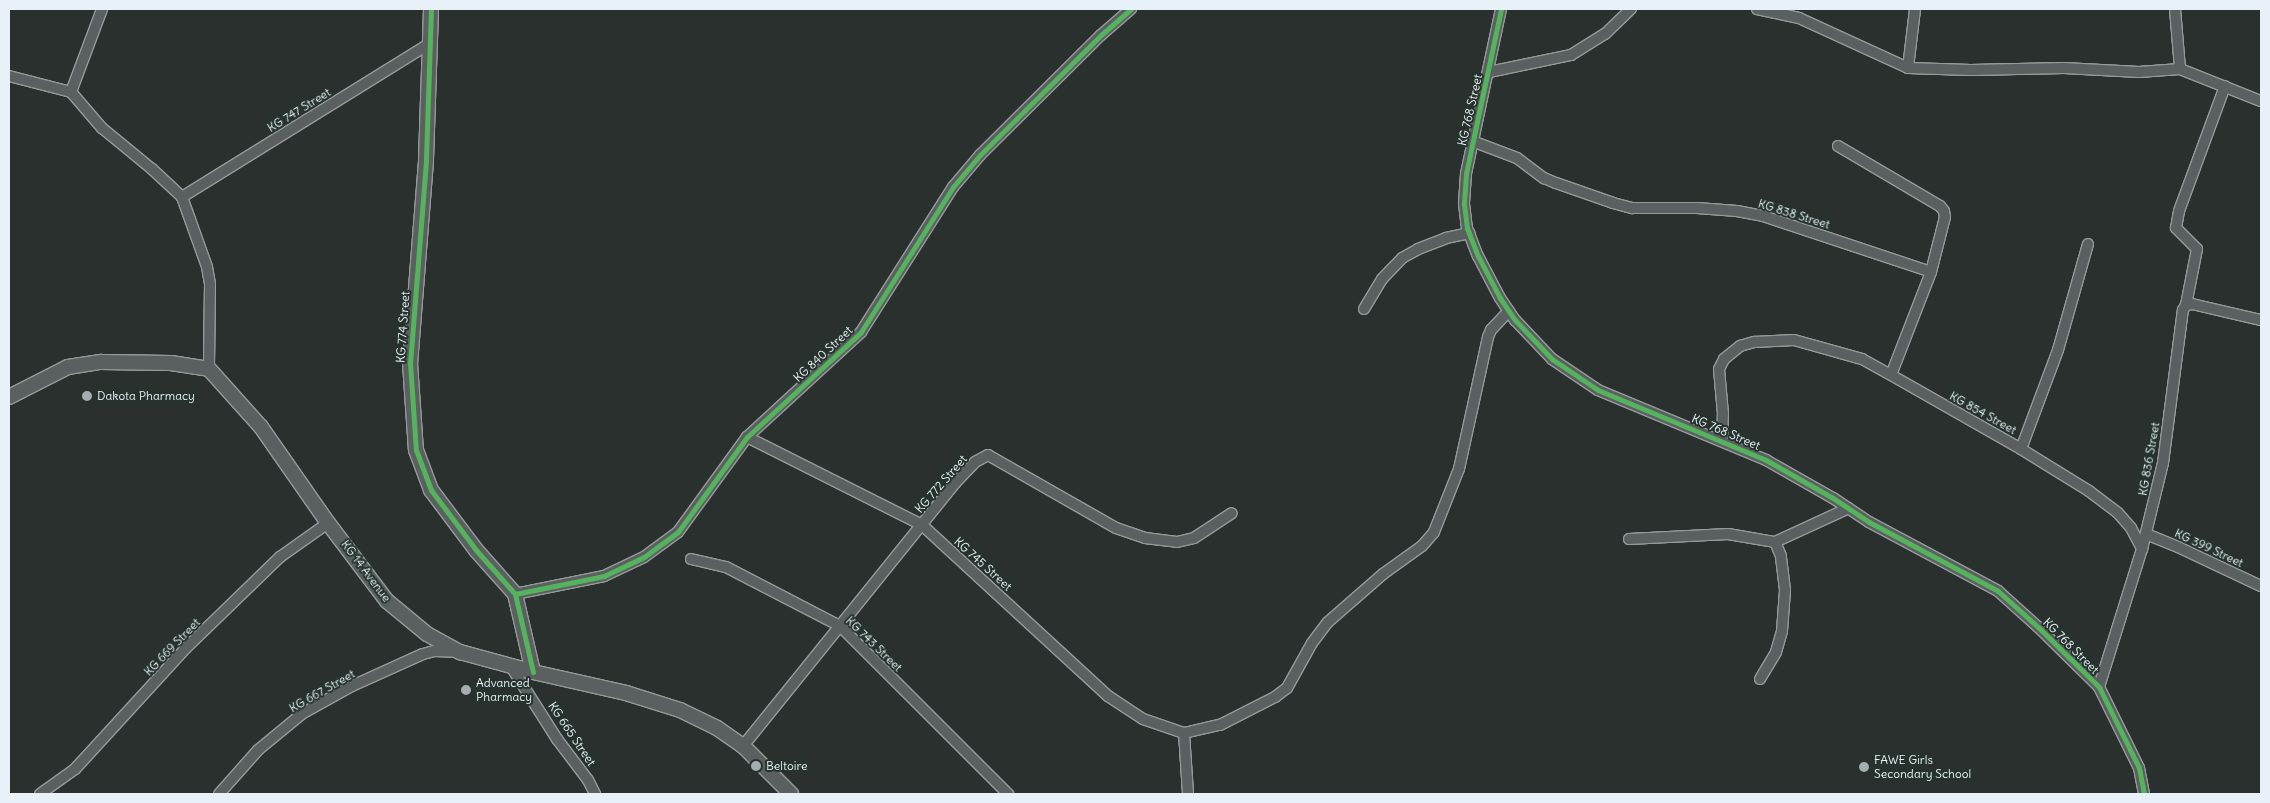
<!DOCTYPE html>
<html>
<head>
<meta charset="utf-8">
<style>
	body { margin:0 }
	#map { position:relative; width:2270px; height:803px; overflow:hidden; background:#29302d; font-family:Delius,sans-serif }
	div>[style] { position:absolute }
	.roads { filter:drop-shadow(1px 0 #959a9a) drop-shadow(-1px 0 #959a9a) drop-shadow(0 1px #959a9a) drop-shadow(0 -1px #959a9a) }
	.street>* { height:10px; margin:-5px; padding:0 5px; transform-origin:5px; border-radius:5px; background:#5a6060 }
	.secondary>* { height:14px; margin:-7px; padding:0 7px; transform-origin:7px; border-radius:7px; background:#5a6060 }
	.cycleway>* { height:5px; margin:-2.5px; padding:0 2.5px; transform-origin:2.5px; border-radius:2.5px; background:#56b35d }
	.dots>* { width:14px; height:14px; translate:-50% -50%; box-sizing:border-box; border:2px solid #26332d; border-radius:50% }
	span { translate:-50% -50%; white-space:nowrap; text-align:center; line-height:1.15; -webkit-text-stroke:4px #26332d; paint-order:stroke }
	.street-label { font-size:12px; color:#e8f1f8 }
	.poi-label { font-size:12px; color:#e8f1f8 }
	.left { translate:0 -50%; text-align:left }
	.frame { position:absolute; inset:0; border:10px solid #e8f1f8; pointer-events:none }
</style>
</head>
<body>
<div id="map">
	<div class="roads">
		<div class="street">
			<i style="left:1501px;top:9px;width:169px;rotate:102deg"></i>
			<i style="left:1466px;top:174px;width:30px;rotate:94deg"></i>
			<i style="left:1464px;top:204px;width:24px;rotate:83deg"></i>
			<i style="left:1467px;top:228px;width:30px;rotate:69deg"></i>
			<i style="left:1478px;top:256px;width:47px;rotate:62.4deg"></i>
			<i style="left:1500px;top:298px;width:27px;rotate:56deg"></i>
			<i style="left:1515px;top:320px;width:54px;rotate:46.5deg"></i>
			<i style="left:1552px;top:359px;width:55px;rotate:34deg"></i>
			<i style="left:1598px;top:390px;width:182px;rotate:22.6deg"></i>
			<i style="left:1766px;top:460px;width:77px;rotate:29.6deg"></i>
			<i style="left:1833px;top:498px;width:43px;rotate:33.7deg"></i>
			<i style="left:1869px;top:522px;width:146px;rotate:28.1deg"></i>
			<i style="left:1998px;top:591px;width:54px;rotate:42deg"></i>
			<i style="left:2038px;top:627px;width:86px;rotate:44.5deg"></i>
			<i style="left:2099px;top:687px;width:90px;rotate:63.7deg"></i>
			<i style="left:2139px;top:768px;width:26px;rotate:79deg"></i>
			<i style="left:1757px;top:9px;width:43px;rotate:12.1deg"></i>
			<i style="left:1799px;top:18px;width:120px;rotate:24.6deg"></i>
			<i style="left:1908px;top:68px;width:63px;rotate:1.8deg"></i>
			<i style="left:1971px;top:70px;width:93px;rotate:-1.2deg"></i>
			<i style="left:2064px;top:68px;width:75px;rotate:3.1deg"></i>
			<i style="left:2139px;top:72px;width:41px;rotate:-4.2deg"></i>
			<i style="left:2180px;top:69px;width:87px;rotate:21.6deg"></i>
			<i style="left:2175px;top:9px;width:60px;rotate:85.2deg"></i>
			<i style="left:1908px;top:68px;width:59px;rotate:-83.2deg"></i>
			<i style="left:1489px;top:72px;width:84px;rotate:-11.7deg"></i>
			<i style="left:1571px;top:55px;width:40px;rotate:-32deg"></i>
			<i style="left:1605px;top:34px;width:36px;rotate:-44deg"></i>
			<i style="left:9px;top:76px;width:64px;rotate:14.5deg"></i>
			<i style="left:71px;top:92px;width:48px;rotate:49.3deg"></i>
			<i style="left:102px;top:128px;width:65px;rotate:39.4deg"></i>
			<i style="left:152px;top:169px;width:41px;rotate:43deg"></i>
			<i style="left:182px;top:197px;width:74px;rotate:70.3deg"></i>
			<i style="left:207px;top:267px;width:17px;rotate:80deg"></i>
			<i style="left:210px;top:284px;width:85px;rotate:90.7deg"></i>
			<i style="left:71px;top:92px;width:89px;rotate:-69.5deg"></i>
			<i style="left:1472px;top:141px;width:48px;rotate:20.7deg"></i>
			<i style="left:1517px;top:158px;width:34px;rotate:37deg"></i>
			<i style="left:1544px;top:178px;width:13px;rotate:23deg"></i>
			<i style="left:1556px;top:183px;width:60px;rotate:19.3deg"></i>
			<i style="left:1613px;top:203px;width:20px;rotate:15deg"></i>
			<i style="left:1632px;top:208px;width:65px"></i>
			<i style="left:1697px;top:208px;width:40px;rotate:4.3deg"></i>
			<i style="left:1737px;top:211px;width:26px;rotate:11deg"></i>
			<i style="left:1763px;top:216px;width:177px;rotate:18.4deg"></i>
			<i style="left:1838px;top:146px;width:118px;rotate:30.5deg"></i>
			<i style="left:1940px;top:206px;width:6px;rotate:51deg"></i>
			<i style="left:1944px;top:211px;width:6px;rotate:81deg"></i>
			<i style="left:1945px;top:217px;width:57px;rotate:104.3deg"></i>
			<i style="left:1931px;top:272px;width:110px;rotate:111.2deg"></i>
			<i style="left:1891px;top:375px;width:150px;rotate:29.6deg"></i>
			<i style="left:2021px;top:449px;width:80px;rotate:31.7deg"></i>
			<i style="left:2089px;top:491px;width:36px;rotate:37deg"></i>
			<i style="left:2118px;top:513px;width:20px;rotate:49deg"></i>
			<i style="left:2131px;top:528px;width:24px;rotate:62deg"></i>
			<i style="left:182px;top:197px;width:292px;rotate:-31.8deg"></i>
			<i style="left:2186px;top:305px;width:57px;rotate:-78.9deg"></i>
			<i style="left:2197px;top:249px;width:30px;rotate:-135deg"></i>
			<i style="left:2176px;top:228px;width:17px;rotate:-80deg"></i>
			<i style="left:2179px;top:211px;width:133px;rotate:-69.8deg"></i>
			<i style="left:1364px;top:309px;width:35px;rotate:-59deg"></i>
			<i style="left:1382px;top:279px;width:29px;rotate:-46deg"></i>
			<i style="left:1402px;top:258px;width:18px;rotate:-29deg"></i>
			<i style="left:1418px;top:249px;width:30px;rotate:-21deg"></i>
			<i style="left:1446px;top:238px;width:24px;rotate:-12deg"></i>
			<i style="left:747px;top:437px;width:196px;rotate:26.7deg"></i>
			<i style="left:922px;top:525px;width:253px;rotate:42.6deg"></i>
			<i style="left:1108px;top:696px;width:42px;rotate:33.3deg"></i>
			<i style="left:1143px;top:719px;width:43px;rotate:18.9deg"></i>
			<i style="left:1722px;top:440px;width:26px;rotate:-88deg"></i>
			<i style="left:1723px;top:414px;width:45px;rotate:-95.1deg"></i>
			<i style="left:1719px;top:369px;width:11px;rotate:-63deg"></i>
			<i style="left:1724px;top:359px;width:21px;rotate:-39deg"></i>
			<i style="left:1740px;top:346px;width:15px;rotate:-16deg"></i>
			<i style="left:1754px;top:342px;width:40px;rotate:-2.9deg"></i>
			<i style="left:1794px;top:340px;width:71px;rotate:15.6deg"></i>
			<i style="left:1862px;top:359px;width:33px;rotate:29deg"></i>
			<i style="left:2021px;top:449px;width:106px;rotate:-69.5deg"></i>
			<i style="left:2058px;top:350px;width:110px;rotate:-74.2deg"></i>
			<i style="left:2146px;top:534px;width:35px;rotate:22deg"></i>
			<i style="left:2178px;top:547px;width:92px;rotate:25.2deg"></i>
			<i style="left:1629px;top:539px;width:99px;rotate:-2.9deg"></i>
			<i style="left:1728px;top:534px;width:48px;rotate:9.7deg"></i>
			<i style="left:1775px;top:542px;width:81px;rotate:-24.7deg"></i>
			<i style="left:691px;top:559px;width:36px;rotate:13deg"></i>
			<i style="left:726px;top:567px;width:128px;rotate:27.4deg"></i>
			<i style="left:840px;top:626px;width:238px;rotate:45deg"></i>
			<i style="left:515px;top:594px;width:91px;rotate:-11.4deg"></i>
			<i style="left:604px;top:576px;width:44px;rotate:-25.4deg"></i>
			<i style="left:644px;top:557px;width:42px;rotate:-36.3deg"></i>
			<i style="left:678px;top:532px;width:117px;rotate:-54deg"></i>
			<i style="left:747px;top:437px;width:155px;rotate:-42.6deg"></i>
			<i style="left:861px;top:332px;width:172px;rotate:-57.6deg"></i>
			<i style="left:953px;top:187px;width:42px;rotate:-49.8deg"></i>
			<i style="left:980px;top:155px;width:170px;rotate:-44.8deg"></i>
			<i style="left:1101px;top:35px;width:40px;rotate:-41deg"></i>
			<i style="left:510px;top:665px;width:88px;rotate:57.6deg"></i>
			<i style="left:557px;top:739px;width:51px;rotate:52.9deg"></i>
			<i style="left:588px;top:780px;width:16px;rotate:63deg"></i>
			<i style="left:1760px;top:679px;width:31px;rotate:-59deg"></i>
			<i style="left:1776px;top:652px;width:22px;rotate:-74deg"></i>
			<i style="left:1782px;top:631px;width:41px;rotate:-85.8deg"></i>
			<i style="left:1785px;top:590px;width:34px;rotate:-97deg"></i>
			<i style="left:1781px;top:556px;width:15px;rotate:-113deg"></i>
			<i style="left:2099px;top:687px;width:145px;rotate:-72.7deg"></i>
			<i style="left:2142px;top:549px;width:89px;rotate:-76.3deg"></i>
			<i style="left:2163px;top:463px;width:154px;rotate:-82.6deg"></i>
			<i style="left:2183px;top:310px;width:6px;rotate:-59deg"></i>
			<i style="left:2186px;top:305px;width:6px;rotate:-9deg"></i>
			<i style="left:2192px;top:304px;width:71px;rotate:13.1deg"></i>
			<i style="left:1184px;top:733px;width:37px;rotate:-13deg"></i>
			<i style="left:1220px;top:725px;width:62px;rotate:-27deg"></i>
			<i style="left:1275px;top:697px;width:15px;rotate:-37deg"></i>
			<i style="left:1287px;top:688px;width:51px;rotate:-60.9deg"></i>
			<i style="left:1312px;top:643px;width:26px;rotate:-53deg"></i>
			<i style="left:1328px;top:622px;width:73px;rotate:-41.1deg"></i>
			<i style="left:1383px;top:574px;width:48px;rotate:-35.7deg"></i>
			<i style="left:1422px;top:546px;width:18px;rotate:-49deg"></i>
			<i style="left:1434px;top:532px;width:68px;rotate:-68.4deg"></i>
			<i style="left:1459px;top:469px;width:135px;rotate:-77.6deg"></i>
			<i style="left:1488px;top:337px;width:8px;rotate:-67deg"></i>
			<i style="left:1491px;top:330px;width:26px;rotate:-47deg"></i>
			<i style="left:1184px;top:733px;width:61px;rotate:86.2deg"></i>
			<i style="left:743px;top:746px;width:339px;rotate:-51.1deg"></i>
			<i style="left:956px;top:482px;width:28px;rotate:-46deg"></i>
			<i style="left:975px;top:462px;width:15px;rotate:-28deg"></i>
			<i style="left:988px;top:455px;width:147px;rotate:29.7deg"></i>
			<i style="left:1116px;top:528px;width:31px;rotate:19deg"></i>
			<i style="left:1145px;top:538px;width:32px;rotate:7deg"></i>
			<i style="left:1177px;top:542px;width:17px;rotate:-13deg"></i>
			<i style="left:1194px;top:538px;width:45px;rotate:-33.3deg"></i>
			<i style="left:40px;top:794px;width:43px;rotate:-35.5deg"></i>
			<i style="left:75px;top:769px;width:164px;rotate:-47.5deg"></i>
			<i style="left:186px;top:648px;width:131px;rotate:-44.1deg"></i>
			<i style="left:280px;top:557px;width:59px;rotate:-35.3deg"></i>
			<i style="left:219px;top:794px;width:59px;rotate:-48.4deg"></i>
			<i style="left:258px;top:750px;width:58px;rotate:-39.4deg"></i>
			<i style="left:303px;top:713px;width:56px;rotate:-28.9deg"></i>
			<i style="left:352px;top:686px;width:78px;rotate:-24.3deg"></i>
			<i style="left:423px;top:654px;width:11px;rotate:-15deg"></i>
			<i style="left:434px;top:651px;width:23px;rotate:2deg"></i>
		</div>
		<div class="secondary">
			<i style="left:431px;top:9px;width:152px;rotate:91.9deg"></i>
			<i style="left:426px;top:161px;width:203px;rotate:94.5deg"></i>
			<i style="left:410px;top:363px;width:87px;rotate:86.1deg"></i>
			<i style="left:416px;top:450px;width:43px;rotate:69.4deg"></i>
			<i style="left:431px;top:490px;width:75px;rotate:53.1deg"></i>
			<i style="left:476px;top:550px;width:59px;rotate:48.4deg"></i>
			<i style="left:515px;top:594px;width:80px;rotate:77deg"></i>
			<i style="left:9px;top:397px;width:66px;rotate:-27deg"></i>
			<i style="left:68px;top:367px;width:33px;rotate:-9deg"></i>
			<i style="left:101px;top:362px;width:70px;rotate:0.8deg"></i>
			<i style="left:171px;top:363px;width:38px;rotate:9deg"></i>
			<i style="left:209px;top:369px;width:78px;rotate:48.1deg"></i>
			<i style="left:261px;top:427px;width:117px;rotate:55.1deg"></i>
			<i style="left:328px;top:523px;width:98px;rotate:52.9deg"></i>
			<i style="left:387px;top:601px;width:52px;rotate:39.5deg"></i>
			<i style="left:427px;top:634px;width:38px;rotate:29deg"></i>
			<i style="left:460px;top:652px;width:76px;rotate:15.3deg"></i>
			<i style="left:533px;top:672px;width:95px;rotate:12.7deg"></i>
			<i style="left:626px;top:693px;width:57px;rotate:17.5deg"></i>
			<i style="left:680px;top:710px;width:41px;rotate:25.9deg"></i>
			<i style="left:717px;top:728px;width:32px;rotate:35deg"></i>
			<i style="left:743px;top:746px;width:68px;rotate:45deg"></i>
		</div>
	</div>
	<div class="cycleway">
		<i style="left:431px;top:9px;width:152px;rotate:91.9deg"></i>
		<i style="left:426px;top:161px;width:203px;rotate:94.5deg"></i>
		<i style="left:410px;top:363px;width:87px;rotate:86.1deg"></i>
		<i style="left:416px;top:450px;width:43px;rotate:69.4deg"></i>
		<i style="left:431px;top:490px;width:75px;rotate:53.1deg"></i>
		<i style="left:476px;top:550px;width:59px;rotate:48.4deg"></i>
		<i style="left:515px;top:594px;width:80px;rotate:77deg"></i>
		<i style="left:1501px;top:9px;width:169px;rotate:102deg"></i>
		<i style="left:1466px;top:174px;width:30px;rotate:94deg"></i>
		<i style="left:1464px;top:204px;width:24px;rotate:83deg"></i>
		<i style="left:1467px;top:228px;width:30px;rotate:69deg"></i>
		<i style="left:1478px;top:256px;width:47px;rotate:62.4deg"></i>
		<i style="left:1500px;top:298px;width:27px;rotate:56deg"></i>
		<i style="left:1515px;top:320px;width:54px;rotate:46.5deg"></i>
		<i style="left:1552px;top:359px;width:55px;rotate:34deg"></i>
		<i style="left:1598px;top:390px;width:182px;rotate:22.6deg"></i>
		<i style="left:1766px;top:460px;width:77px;rotate:29.6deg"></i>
		<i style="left:1833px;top:498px;width:43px;rotate:33.7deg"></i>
		<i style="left:1869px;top:522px;width:146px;rotate:28.1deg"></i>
		<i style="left:1998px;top:591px;width:54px;rotate:42deg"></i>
		<i style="left:2038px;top:627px;width:86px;rotate:44.5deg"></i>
		<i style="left:2099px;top:687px;width:90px;rotate:63.7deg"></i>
		<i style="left:2139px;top:768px;width:26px;rotate:79deg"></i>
		<i style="left:515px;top:594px;width:91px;rotate:-11.4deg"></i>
		<i style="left:604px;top:576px;width:44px;rotate:-25.4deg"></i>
		<i style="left:644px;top:557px;width:42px;rotate:-36.3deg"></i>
		<i style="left:678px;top:532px;width:117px;rotate:-54deg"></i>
		<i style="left:747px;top:437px;width:155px;rotate:-42.6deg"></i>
		<i style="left:861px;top:332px;width:172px;rotate:-57.6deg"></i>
		<i style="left:953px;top:187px;width:42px;rotate:-49.8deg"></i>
		<i style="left:980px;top:155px;width:170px;rotate:-44.8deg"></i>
		<i style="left:1101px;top:35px;width:40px;rotate:-41deg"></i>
	</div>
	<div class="dots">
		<i style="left:87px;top:396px;background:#a5adb1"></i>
		<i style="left:466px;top:690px;background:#a5adb1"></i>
		<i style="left:756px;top:766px;background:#a5adb1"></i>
		<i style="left:1864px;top:767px;background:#a5adb1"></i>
	</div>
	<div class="street-label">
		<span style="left:299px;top:110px;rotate:-32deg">KG 747 Street</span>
		<span style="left:1470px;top:110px;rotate:-77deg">KG 768 Street</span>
		<span style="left:1794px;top:214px;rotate:17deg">KG 838 Street</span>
		<span style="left:403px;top:327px;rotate:-86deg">KG 774 Street</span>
		<span style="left:823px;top:354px;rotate:-43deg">KG 840 Street</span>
		<span style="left:1983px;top:413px;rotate:29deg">KG 854 Street</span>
		<span style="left:1726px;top:432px;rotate:23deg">KG 768 Street</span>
		<span style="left:2149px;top:459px;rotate:-80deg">KG 836 Street</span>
		<span style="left:941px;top:484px;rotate:-49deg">KG 772 Street</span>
		<span style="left:2209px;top:548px;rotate:25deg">KG 399 Street</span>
		<span style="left:983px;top:564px;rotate:42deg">KG 745 Street</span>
		<span style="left:366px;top:571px;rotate:53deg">KG 14 Avenue</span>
		<span style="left:874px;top:644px;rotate:44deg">KG 743 Street</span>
		<span style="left:2071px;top:646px;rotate:45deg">KG 768 Street</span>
		<span style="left:172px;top:647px;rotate:-46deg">KG 669 Street</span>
		<span style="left:322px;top:691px;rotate:-30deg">KG 667 Street</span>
		<span style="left:572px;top:734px;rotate:56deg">KG 665 Street</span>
	</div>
	<div class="poi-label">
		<span class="left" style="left:97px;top:396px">Dakota Pharmacy</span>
		<span class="left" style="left:476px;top:690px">Advanced<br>Pharmacy</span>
		<span class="left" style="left:1874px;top:767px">FAWE Girls<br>Secondary School</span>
		<span class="left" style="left:766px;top:766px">Beltoire</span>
	</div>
	<div class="frame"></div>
</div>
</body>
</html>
